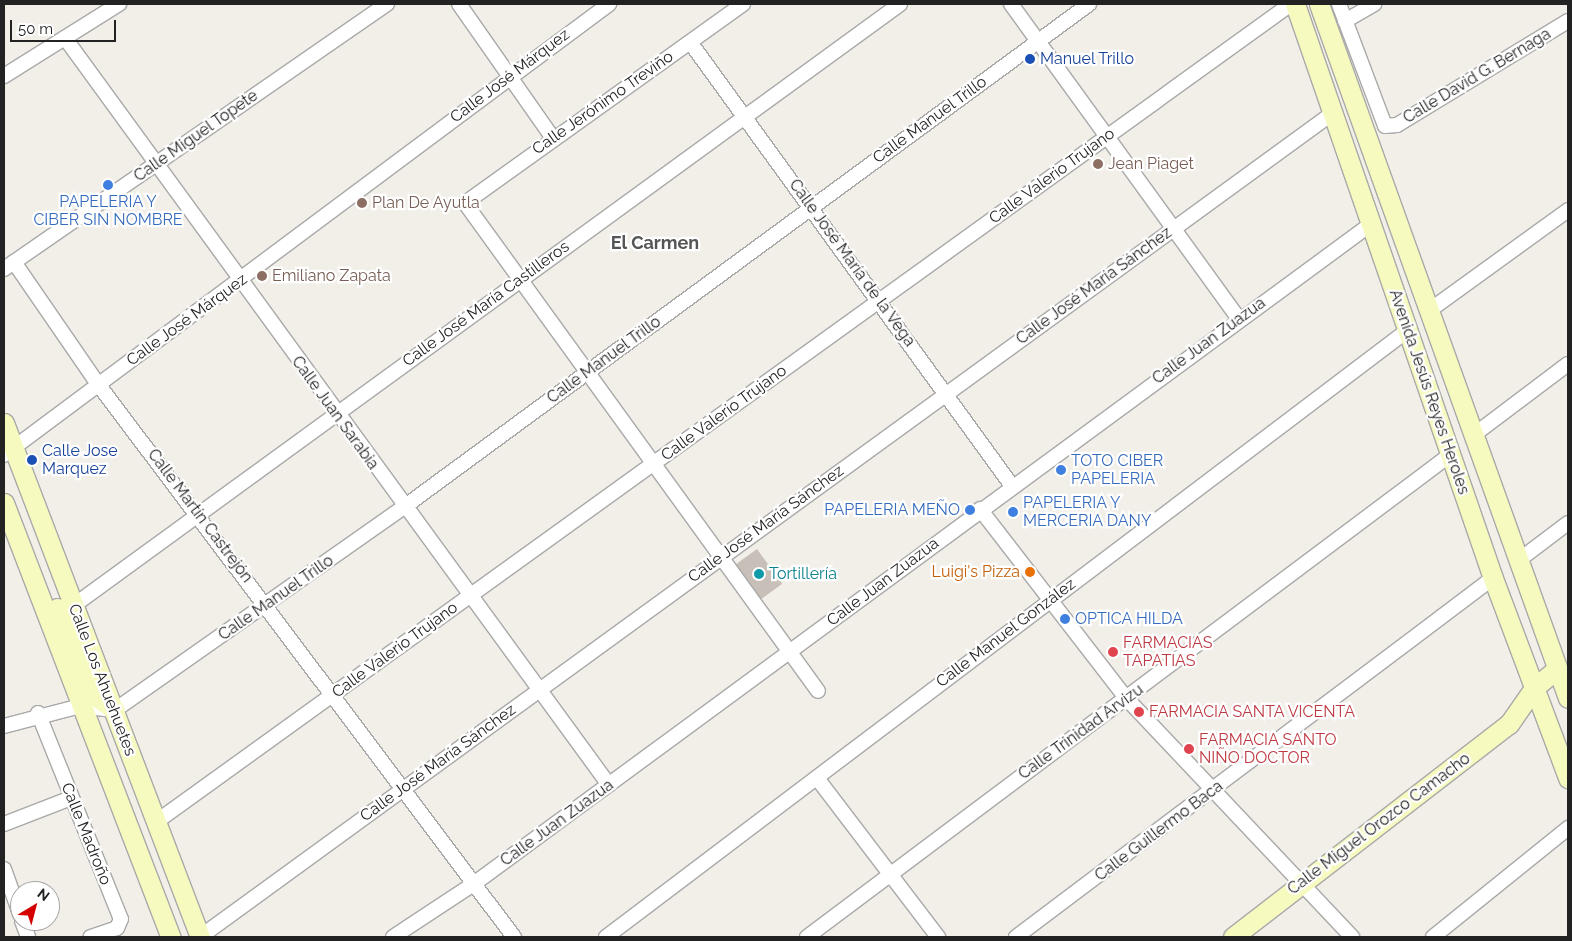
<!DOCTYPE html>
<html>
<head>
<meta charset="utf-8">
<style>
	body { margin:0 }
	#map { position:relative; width:1572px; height:941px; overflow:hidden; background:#f2efe9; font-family:Raleway,sans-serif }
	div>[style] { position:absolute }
	.building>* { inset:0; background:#c7bfb8; transform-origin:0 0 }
	.roads { filter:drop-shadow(1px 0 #a9a9a9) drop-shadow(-1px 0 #a9a9a9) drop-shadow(0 1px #a9a9a9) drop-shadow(0 -1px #a9a9a9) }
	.street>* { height:14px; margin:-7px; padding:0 7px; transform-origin:7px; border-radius:7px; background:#fff }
	.secondary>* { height:19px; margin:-9.5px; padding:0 9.5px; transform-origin:9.5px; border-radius:9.5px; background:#f7fabf }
	.dots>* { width:14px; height:14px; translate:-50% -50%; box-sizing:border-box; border:2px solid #fff; border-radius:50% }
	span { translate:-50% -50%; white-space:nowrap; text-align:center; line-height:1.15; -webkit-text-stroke:4.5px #fff; paint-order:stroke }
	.transit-label { font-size:16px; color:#164399 }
	.left { translate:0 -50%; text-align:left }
	.street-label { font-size:16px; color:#222 }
	.education-label { font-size:16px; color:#785e54 }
	.shop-label { font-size:16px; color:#366cbe }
	.right { translate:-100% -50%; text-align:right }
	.food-label { font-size:16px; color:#c56008 }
	.culture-label { font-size:16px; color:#0d838f }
	.health-label { font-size:16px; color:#be3a42 }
	.neighbourhood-label { font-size:18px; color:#555; font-weight:700 }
	.frame { position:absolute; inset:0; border:5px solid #222; pointer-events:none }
	.north { position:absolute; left:10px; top:881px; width:50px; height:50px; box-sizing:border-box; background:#fff; border:1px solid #a7a7a7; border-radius:50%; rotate:37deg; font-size:14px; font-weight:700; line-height:20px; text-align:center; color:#222 }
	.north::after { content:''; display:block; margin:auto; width:18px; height:22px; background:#d40000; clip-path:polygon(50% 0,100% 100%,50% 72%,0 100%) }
	.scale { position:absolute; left:10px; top:20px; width:106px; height:22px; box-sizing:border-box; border:2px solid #222; border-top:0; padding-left:6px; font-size:15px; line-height:18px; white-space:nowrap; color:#222; -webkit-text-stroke:4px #fff; paint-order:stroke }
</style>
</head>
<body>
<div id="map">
	<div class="building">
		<i style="left:757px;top:549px;width:43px;height:26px;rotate:54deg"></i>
	</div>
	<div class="roads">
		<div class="street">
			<i style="left:459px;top:4px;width:162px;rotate:55deg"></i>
			<i style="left:743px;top:4px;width:342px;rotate:144.4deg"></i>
			<i style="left:465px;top:203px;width:602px;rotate:54.12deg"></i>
			<i style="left:1011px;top:4px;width:389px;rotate:54.1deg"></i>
			<i style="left:1339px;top:4px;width:130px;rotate:69.3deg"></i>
			<i style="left:1385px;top:126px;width:12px;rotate:-5deg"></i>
			<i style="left:1397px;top:125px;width:200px;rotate:-31.3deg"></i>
			<i style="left:1345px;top:21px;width:34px;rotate:-30deg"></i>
			<i style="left:65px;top:38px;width:924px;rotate:53.94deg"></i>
			<i style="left:690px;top:42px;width:548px;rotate:54.05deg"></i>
			<i style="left:4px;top:76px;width:136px;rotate:-32.1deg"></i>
			<i style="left:14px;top:262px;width:148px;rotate:55.5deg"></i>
			<i style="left:98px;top:384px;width:692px;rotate:53.05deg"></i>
			<i style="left:4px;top:269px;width:466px;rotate:-34.7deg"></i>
			<i style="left:1430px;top:310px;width:170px;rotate:-35.9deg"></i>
			<i style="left:1475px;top:434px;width:116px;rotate:-37deg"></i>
			<i style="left:4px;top:455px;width:755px;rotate:-36.7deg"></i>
			<i style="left:980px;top:509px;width:240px;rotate:52.3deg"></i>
			<i style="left:1127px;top:699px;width:328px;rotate:46.6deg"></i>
			<i style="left:1519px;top:560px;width:61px;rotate:-37.1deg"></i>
			<i style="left:73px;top:606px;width:1023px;rotate:-36.05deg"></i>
			<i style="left:38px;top:713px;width:222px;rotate:68.1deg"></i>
			<i style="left:121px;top:919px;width:10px;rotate:114deg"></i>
			<i style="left:117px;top:928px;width:28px;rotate:161deg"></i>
			<i style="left:4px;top:726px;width:79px;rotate:-14.7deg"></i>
			<i style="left:80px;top:706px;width:35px;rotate:7deg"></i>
			<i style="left:115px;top:710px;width:353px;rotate:-35.1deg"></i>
			<i style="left:404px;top:507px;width:850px;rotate:-36.29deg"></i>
			<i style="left:817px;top:778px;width:200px;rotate:52.7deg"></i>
			<i style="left:156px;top:822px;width:1399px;rotate:-35.78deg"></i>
			<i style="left:4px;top:824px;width:72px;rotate:-21.2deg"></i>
			<i style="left:4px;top:869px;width:48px;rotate:70.4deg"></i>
			<i style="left:22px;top:921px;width:17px;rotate:69deg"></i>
			<i style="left:200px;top:937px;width:1401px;rotate:-36.03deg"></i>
			<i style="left:393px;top:937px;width:98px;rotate:-33.4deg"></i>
			<i style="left:475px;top:883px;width:1112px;rotate:-36.33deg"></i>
			<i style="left:606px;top:937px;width:1006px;rotate:-37.12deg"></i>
			<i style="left:807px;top:937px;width:804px;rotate:-36.86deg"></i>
			<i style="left:1016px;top:937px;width:597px;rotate:-36.97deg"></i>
			<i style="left:1433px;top:937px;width:174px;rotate:-38.9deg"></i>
		</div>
		<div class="secondary">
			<i style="left:1295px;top:4px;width:607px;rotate:70.97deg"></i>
			<i style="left:1493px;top:578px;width:214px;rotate:69.4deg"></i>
			<i style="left:1319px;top:4px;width:737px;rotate:70.26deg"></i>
			<i style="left:4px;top:423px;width:550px;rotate:69.13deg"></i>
			<i style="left:4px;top:503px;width:465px;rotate:69deg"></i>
			<i style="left:57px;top:608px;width:93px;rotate:67.9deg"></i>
			<i style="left:92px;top:694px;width:28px;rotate:35deg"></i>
			<i style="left:1233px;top:937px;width:349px;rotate:-37.7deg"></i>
			<i style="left:1509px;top:724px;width:44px;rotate:-55.2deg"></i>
			<i style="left:1534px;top:688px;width:30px;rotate:-40deg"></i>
		</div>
	</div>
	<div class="dots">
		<i style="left:1030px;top:59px;background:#1a4fb4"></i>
		<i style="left:1098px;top:164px;background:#8d6e63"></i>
		<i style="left:108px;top:185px;background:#3f7fe0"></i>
		<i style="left:362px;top:203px;background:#8d6e63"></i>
		<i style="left:262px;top:276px;background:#8d6e63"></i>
		<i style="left:32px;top:460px;background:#1a4fb4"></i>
		<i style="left:1061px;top:470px;background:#3f7fe0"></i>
		<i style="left:970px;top:510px;background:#3f7fe0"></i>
		<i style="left:1013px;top:512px;background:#3f7fe0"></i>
		<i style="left:1030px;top:572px;background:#e8710a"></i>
		<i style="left:759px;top:574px;background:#0f9aa8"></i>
		<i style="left:1065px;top:619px;background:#3f7fe0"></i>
		<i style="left:1113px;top:652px;background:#e0444e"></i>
		<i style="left:1139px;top:712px;background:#e0444e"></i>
		<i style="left:1189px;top:749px;background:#e0444e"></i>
	</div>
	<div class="transit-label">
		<span class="left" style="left:1040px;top:59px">Manuel Trillo</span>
		<span class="left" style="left:42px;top:460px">Calle Jose<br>Marquez</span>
	</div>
	<div class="street-label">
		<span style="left:510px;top:76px;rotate:-37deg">Calle José Márquez</span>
		<span style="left:1477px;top:76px;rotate:-31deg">Calle David G. Bernaga</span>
		<span style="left:603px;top:103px;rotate:-35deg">Calle Jerónimo Treviño</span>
		<span style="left:930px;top:120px;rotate:-36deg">Calle Manuel Trillo</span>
		<span style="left:196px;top:136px;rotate:-35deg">Calle Miguel Topete</span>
		<span style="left:1052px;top:176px;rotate:-36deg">Calle Valerio Trujano</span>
		<span style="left:852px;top:263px;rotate:54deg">Calle José María de la Vega</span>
		<span style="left:1094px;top:286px;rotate:-36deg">Calle José María Sánchez</span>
		<span style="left:486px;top:304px;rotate:-36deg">Calle José María Castilleros</span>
		<span style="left:187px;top:320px;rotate:-36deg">Calle José Márquez</span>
		<span style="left:1209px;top:341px;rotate:-36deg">Calle Juan Zuazua</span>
		<span style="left:604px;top:360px;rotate:-36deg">Calle Manuel Trillo</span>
		<span style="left:1429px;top:392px;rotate:71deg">Avenida Jesús Reyes Heroles</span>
		<span style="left:335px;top:413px;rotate:54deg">Calle Juan Sarabia</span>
		<span style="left:724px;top:413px;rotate:-36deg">Calle Valerio Trujano</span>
		<span style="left:200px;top:516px;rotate:53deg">Calle Martín Castrejón</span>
		<span style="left:766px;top:524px;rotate:-36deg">Calle José María Sánchez</span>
		<span style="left:883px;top:582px;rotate:-37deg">Calle Juan Zuazua</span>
		<span style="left:276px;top:598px;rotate:-35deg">Calle Manuel Trillo</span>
		<span style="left:1006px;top:633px;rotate:-37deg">Calle Manuel González</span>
		<span style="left:395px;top:650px;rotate:-36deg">Calle Valerio Trujano</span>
		<span style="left:102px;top:680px;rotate:69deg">Calle Los Ahuehuetes</span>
		<span style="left:1081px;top:732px;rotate:-36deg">Calle Trinidad Arvizu</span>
		<span style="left:438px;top:763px;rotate:-36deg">Calle José María Sánchez</span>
		<span style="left:557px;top:823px;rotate:-36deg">Calle Juan Zuazua</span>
		<span style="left:1379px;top:824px;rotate:-37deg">Calle Miguel Orozco Camacho</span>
		<span style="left:1159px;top:831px;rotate:-37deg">Calle Guillermo Baca</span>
		<span style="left:86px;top:834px;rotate:68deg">Calle Madroño</span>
	</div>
	<div class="education-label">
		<span class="left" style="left:1108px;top:164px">Jean Piaget</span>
		<span class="left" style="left:372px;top:203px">Plan De Ayutla</span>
		<span class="left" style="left:272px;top:276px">Emiliano Zapata</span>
	</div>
	<div class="shop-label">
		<span style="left:108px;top:211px">PAPELERIA Y<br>CIBER SIN NOMBRE</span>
		<span class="left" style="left:1071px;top:470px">TOTO CIBER<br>PAPELERIA</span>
		<span class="left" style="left:1023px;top:512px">PAPELERIA Y<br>MERCERIA DANY</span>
		<span class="right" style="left:960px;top:510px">PAPELERIA MEÑO</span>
		<span class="left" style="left:1075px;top:619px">OPTICA HILDA</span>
	</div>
	<div class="food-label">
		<span class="right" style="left:1020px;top:572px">Luigi's Pizza</span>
	</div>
	<div class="culture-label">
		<span class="left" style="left:769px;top:574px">Tortillería</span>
	</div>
	<div class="health-label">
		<span class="left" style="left:1123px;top:652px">FARMACIAS<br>TAPATIAS</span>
		<span class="left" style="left:1149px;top:712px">FARMACIA SANTA VICENTA</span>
		<span class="left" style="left:1199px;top:749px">FARMACIA SANTO<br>NIÑO DOCTOR</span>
	</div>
	<div class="neighbourhood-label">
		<span style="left:655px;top:243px">El Carmen</span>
	</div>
	<div class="frame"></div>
	<div class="north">N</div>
	<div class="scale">50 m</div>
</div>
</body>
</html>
